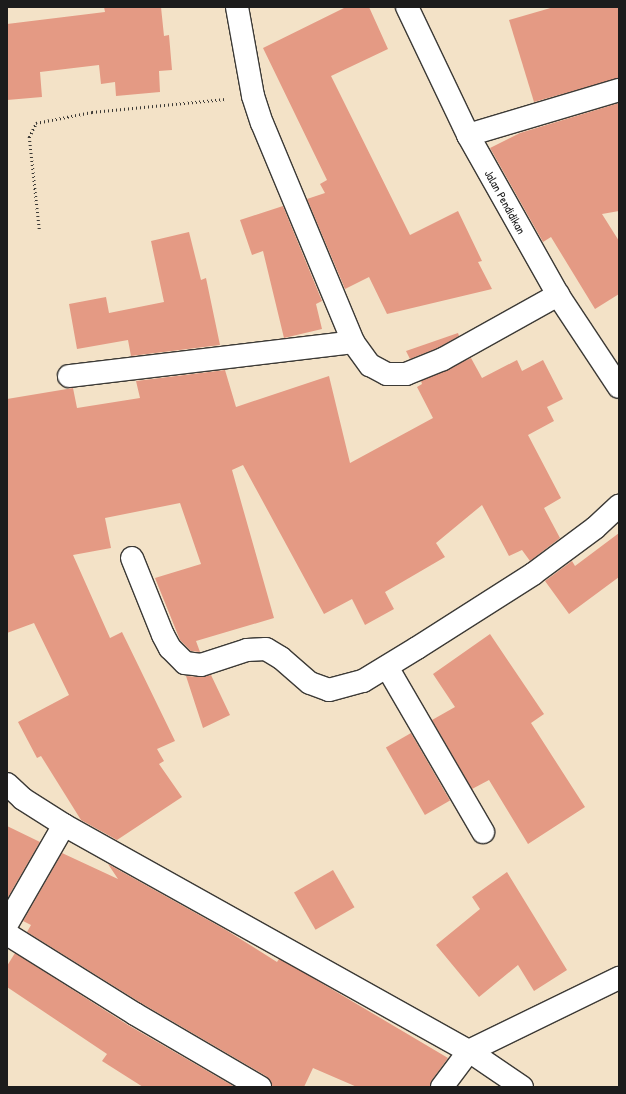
<!DOCTYPE html>
<html>
<head>
<meta charset="utf-8">
<style>
	body { margin:0 }
	#map { position:relative; width:626px; height:1094px; overflow:hidden; background:#f3e2c7; font-family:"Patrick Hand",sans-serif }
	div>[style] { position:absolute }
	.building>* { inset:0; background:#e49a84; transform-origin:0 0 }
	.path>* { height:2.5px; margin-top:-1.25px; transform-origin:0; background:repeating-linear-gradient(90deg,#3c3a36 0 1px,transparent 0 4px) }
	.roads { filter:drop-shadow(1px 0 #3c3a36) drop-shadow(-1px 0 #3c3a36) drop-shadow(0 1px #3c3a36) drop-shadow(0 -1px #3c3a36) }
	.street>* { height:22px; margin:-11px; padding:0 11px; transform-origin:11px; border-radius:11px; background:#fff }
	span { translate:-50% -50%; white-space:nowrap; text-align:center; line-height:1.15; -webkit-text-stroke:3px #fff; paint-order:stroke }
	.street-label { font-size:12px; color:#1c1c1c }
	.frame { position:absolute; inset:0; border:8px solid #1c1c1c; pointer-events:none }
</style>
</head>
<body>
<div id="map">
	<div class="building">
		<i style="clip-path:polygon(104px 7px,161px 7px,164px 36px,169px 35px,172px 70px,159px 71px,160px 92px,116px 96px,115px 82px,101px 84px,99px 65px,40px 72px,42px 97px,7px 100px,7px 24px,105px 12px)"></i>
		<i style="clip-path:polygon(346px 7px,369px 7px,388px 49px,331px 76px,410px 235px,458px 211px,482px 261px,478px 262px,492px 289px,387px 314px,369px 277px,345px 289px,307px 199px,325px 193px,320px 184px,327px 180px,263px 48px)"></i>
		<i style="clip-path:polygon(554px 7px,619px 7px,619px 78px,534px 102px,509px 20px)"></i>
		<i style="clip-path:polygon(619px 103px,619px 211px,602px 214px,619px 241px,619px 294px,595px 309px,551px 237px,543px 242px,490px 148px,520px 133px)"></i>
		<i style="clip-path:polygon(283px 206px,322px 301px,316px 304px,322px 329px,284px 338px,263px 251px,252px 255px,240px 220px)"></i>
		<i style="clip-path:polygon(189px 232px,201px 280px,206px 278px,220px 345px,131px 356px,128px 340px,77px 349px,69px 304px,106px 297px,109px 313px,164px 302px,151px 241px)"></i>
		<i style="clip-path:polygon(458px 333px,459px 336px,438px 348px,410px 359px,406px 351px)"></i>
		<i style="clip-path:polygon(471px 358px,482px 378px,517px 360px,522px 371px,543px 360px,563px 399px,547px 407px,554px 421px,528px 435px,561px 498px,544px 508px,560px 538px,530px 561px,522px 550px,509px 556px,482px 505px,436px 543px,445px 557px,385px 592px,394px 609px,365px 625px,352px 599px,324px 614px,243px 465px,232px 470px,274px 618px,196px 641px,200px 652px,191px 651px,180px 640px,155px 578px,201px 564px,180px 503px,105px 518px,111px 548px,73px 555px,110px 638px,122px 632px,175px 741px,157px 749px,164px 761px,159px 764px,182px 797px,117px 840px,81px 820px,41px 756px,37px 758px,18px 722px,69px 695px,34px 623px,7px 633px,7px 399px,73px 388px,77px 408px,140px 398px,136px 381px,225px 370px,236px 407px,329px 376px,350px 463px,433px 418px,417px 387px,422px 384px,421px 381px)"></i>
		<i style="clip-path:polygon(619px 533px,619px 577px,569px 614px,545px 581px,572px 561px,575px 566px)"></i>
		<i style="clip-path:polygon(490px 634px,544px 714px,531px 723px,585px 807px,528px 844px,489px 780px,472px 789px,432px 720px,455px 707px,433px 674px)"></i>
		<i style="clip-path:polygon(211px 675px,230px 715px,203px 728px,186px 676px,200px 677px)"></i>
		<i style="left:411px;top:733px;width:78px;height:29px;rotate:60deg"></i>
		<i style="clip-path:polygon(7px 826px,40px 842px,7px 899px)"></i>
		<i style="clip-path:polygon(62px 853px,118px 879px,108px 864px,226px 930px,277px 962px,279px 959px,301px 971px,448px 1058px,432px 1080px,430px 1087px,357px 1087px,313px 1068px,304px 1087px,272px 1087px,266px 1076px,141px 1003px,27px 932px,31px 925px,23px 921px)"></i>
		<i style="left:333px;top:870px;width:43px;height:45px;rotate:60deg"></i>
		<i style="clip-path:polygon(507px 872px,567px 970px,534px 991px,518px 965px,479px 997px,436px 945px,480px 909px,472px 897px)"></i>
		<i style="clip-path:polygon(15px 953px,128px 1025px,235px 1087px,143px 1087px,102px 1061px,107px 1054px,7px 987px,7px 966px)"></i>
	</div>
	<div class="path">
		<i style="left:39px;top:229px;width:93px;rotate:-96.2deg"></i>
		<i style="left:29px;top:137px;width:16px;rotate:-63deg"></i>
		<i style="left:36px;top:123px;width:57px;rotate:-11.1deg"></i>
		<i style="left:92px;top:112px;width:134px;rotate:-5.6deg"></i>
	</div>
	<div class="roads">
		<div class="street">
			<i style="left:237px;top:7px;width:90px;rotate:79.8deg"></i>
			<i style="left:253px;top:96px;width:28px;rotate:72deg"></i>
			<i style="left:262px;top:123px;width:237px;rotate:67.4deg"></i>
			<i style="left:353px;top:342px;width:29px;rotate:54deg"></i>
			<i style="left:370px;top:365px;width:19px;rotate:28deg"></i>
			<i style="left:387px;top:374px;width:19px"></i>
			<i style="left:406px;top:374px;width:40px;rotate:-22deg"></i>
			<i style="left:443px;top:359px;width:132px;rotate:-29.1deg"></i>
			<i style="left:407px;top:7px;width:142px;rotate:64.5deg"></i>
			<i style="left:468px;top:135px;width:184px;rotate:60.6deg"></i>
			<i style="left:558px;top:295px;width:110px;rotate:56.5deg"></i>
			<i style="left:468px;top:135px;width:158px;rotate:-16.6deg"></i>
			<i style="left:69px;top:376px;width:286px;rotate:-6.8deg"></i>
			<i style="left:132px;top:558px;width:83px;rotate:68.1deg"></i>
			<i style="left:163px;top:635px;width:15px;rotate:62deg"></i>
			<i style="left:170px;top:648px;width:21px;rotate:45deg"></i>
			<i style="left:185px;top:663px;width:16px;rotate:7deg"></i>
			<i style="left:201px;top:665px;width:48px;rotate:-18.1deg"></i>
			<i style="left:247px;top:650px;width:19px;rotate:-3deg"></i>
			<i style="left:266px;top:649px;width:17px;rotate:31deg"></i>
			<i style="left:281px;top:658px;width:38px;rotate:41deg"></i>
			<i style="left:310px;top:683px;width:20px;rotate:20deg"></i>
			<i style="left:329px;top:690px;width:35px;rotate:-15deg"></i>
			<i style="left:363px;top:681px;width:63px;rotate:-31.4deg"></i>
			<i style="left:417px;top:648px;width:138px;rotate:-32.5deg"></i>
			<i style="left:533px;top:574px;width:77px;rotate:-36.6deg"></i>
			<i style="left:595px;top:528px;width:33px;rotate:-43deg"></i>
			<i style="left:387px;top:667px;width:191px;rotate:59.8deg"></i>
			<i style="left:7px;top:784px;width:22px;rotate:43deg"></i>
			<i style="left:23px;top:799px;width:49px;rotate:32.4deg"></i>
			<i style="left:64px;top:825px;width:464px;rotate:29.2deg"></i>
			<i style="left:469px;top:1051px;width:64px;rotate:34.2deg"></i>
			<i style="left:7px;top:924px;width:114px;rotate:-60.1deg"></i>
			<i style="left:7px;top:934px;width:151px;rotate:32deg"></i>
			<i style="left:135px;top:1014px;width:145px;rotate:30.3deg"></i>
			<i style="left:442px;top:1087px;width:45px;rotate:-53.1deg"></i>
			<i style="left:469px;top:1051px;width:167px;rotate:-26deg"></i>
		</div>
	</div>
	<div class="street-label">
		<span style="left:505px;top:202px;rotate:61deg">Jalan Pendidikan</span>
	</div>
	<div class="frame"></div>
</div>
</body>
</html>
